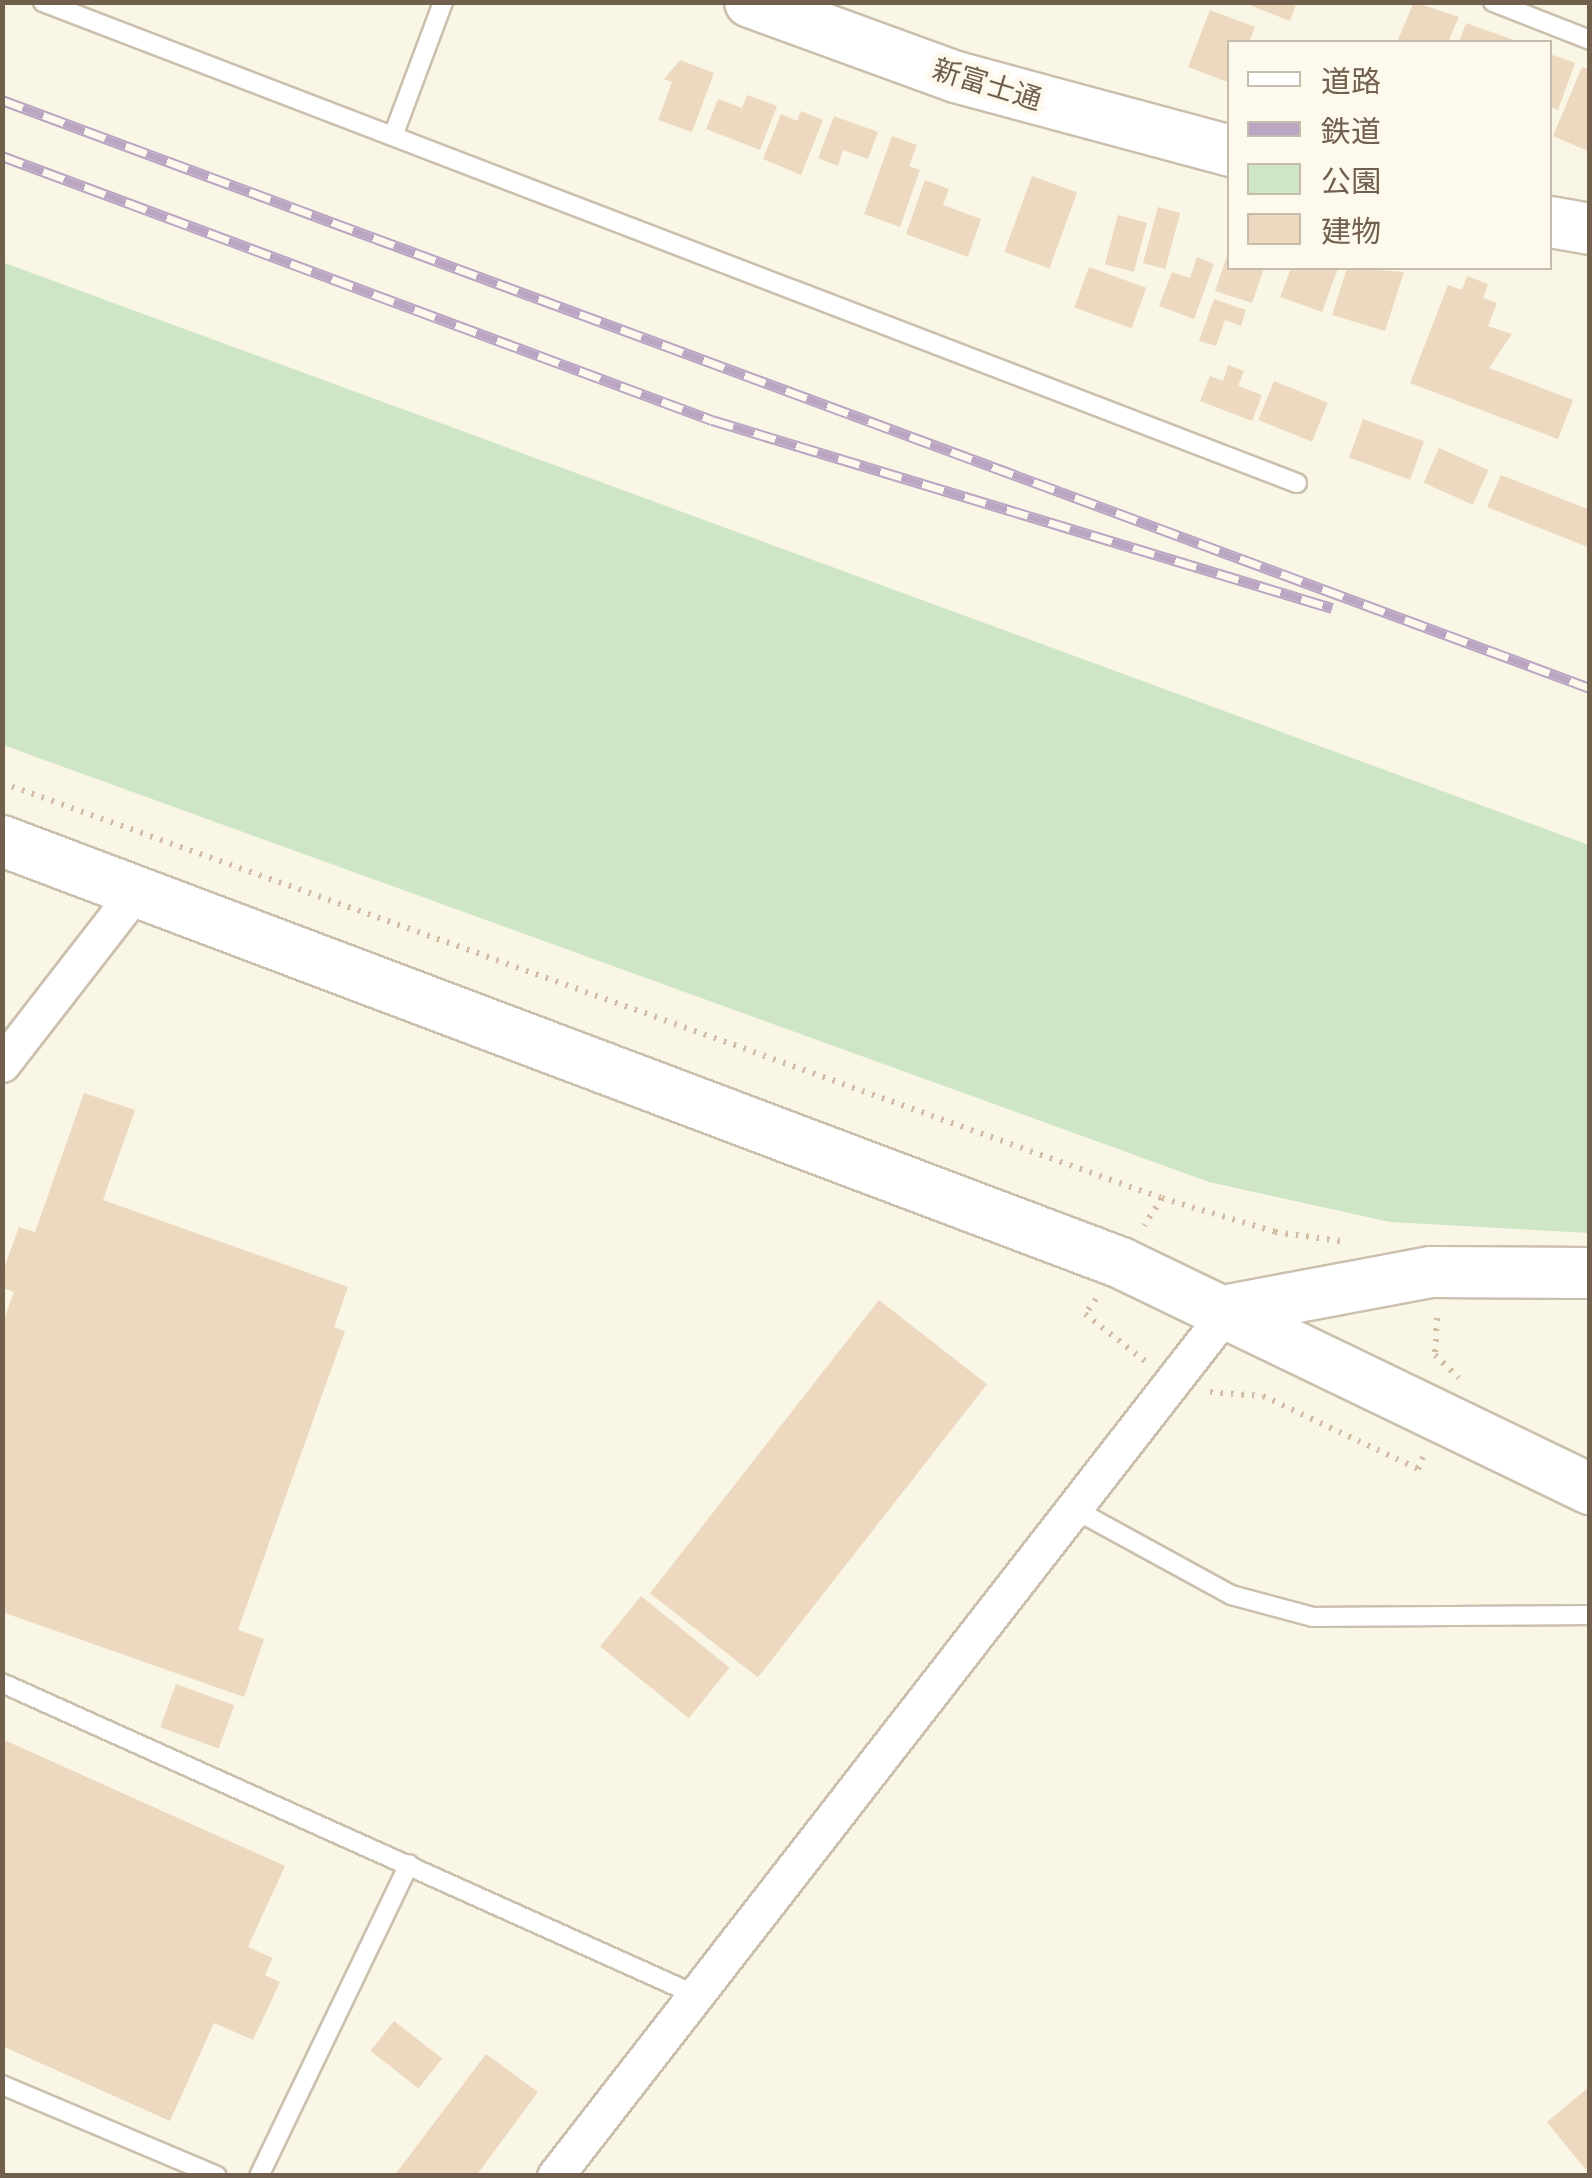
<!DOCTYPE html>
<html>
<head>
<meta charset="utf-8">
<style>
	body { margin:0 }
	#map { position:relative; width:1592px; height:2178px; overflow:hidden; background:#faf6e6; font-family:"DejaVu Sans","Noto Sans JP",sans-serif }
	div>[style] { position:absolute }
	.green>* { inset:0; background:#cee6c6 }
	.building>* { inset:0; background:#edd9c0; transform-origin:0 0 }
	.path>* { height:6px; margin-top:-3px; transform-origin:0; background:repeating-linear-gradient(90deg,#d2bda4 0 2.5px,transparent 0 10.5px) }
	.roads { filter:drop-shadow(2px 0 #cbbfad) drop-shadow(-2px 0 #cbbfad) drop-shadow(0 2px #cbbfad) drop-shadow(0 -2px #cbbfad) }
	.lane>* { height:18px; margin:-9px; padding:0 9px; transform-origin:9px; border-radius:9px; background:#fff }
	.street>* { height:35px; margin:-17.5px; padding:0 17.5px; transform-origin:17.5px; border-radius:17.5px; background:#fff }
	.secondary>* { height:50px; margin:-25px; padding:0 25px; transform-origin:25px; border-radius:25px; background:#fff }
	.rail>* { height:11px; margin-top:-5.5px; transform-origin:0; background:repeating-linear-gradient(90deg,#fdf9ec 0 22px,#baa6c3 0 44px); box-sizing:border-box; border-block:2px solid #baa6c3 }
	span { translate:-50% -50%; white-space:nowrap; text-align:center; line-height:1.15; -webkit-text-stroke:9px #fdf9ec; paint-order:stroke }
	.street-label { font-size:28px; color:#71604d }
	.frame { position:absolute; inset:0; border:5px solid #71604d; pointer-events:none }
	.legend { position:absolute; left:1227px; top:40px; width:325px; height:230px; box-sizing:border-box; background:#fdf9ec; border:2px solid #c5bcac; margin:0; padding:12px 18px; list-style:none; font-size:30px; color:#71604d }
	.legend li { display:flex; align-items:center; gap:20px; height:50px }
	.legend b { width:50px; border:2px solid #c5bcac }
</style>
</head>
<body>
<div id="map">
	<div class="green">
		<i style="clip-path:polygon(2px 262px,1589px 845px,1589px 1233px,1390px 1222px,1209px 1182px,3px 745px)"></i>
	</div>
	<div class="building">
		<i style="clip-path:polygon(1242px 2px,1297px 2px,1290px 21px)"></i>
		<i style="clip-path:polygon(1414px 2px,1459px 17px,1448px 42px,1397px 42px)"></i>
		<i style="clip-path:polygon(1210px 10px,1255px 27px,1249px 42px,1230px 42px,1230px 83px,1188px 67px)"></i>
		<i style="clip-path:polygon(1466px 23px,1519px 42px,1459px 42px)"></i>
		<i style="clip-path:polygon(1550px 54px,1575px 63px,1558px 110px,1550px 107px)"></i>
		<i style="clip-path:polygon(680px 60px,714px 73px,692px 132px,658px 120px,672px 82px,664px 79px)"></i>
		<i style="clip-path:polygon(1582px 67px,1590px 70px,1590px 152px,1553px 136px)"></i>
		<i style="clip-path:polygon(747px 95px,777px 106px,760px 150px,706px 129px,718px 99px,742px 108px)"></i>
		<i style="clip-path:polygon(801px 111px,823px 120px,801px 175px,763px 159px,781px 114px,797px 121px)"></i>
		<i style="clip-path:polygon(834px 116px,878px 132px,868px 159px,843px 150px,838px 166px,818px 158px)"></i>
		<i style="clip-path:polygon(892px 136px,917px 145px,909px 166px,920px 170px,900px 227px,864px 214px)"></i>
		<i style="left:1032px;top:176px;width:48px;height:81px;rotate:20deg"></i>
		<i style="clip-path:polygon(925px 180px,949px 189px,943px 205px,981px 219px,968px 257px,906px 234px)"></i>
		<i style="left:1158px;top:207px;width:23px;height:58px;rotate:15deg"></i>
		<i style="left:1118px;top:215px;width:30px;height:51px;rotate:15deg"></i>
		<i style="clip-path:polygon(1229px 250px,1230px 268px,1264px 268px,1252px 303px,1215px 291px)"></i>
		<i style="clip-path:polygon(1197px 257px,1214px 264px,1194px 319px,1159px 306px,1172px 272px,1190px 278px)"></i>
		<i style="left:1089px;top:267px;width:61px;height:43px;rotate:20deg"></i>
		<i style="clip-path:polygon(1291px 268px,1338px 268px,1322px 312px,1280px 297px)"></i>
		<i style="clip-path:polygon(1347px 268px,1404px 272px,1385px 331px,1332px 315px)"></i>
		<i style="clip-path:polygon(1467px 276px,1488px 284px,1483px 298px,1497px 303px,1488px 326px,1512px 334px,1489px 368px,1573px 400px,1558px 439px,1410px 383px,1448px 285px,1462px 290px)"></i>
		<i style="clip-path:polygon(1214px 299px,1246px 310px,1241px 326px,1225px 320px,1216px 346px,1199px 341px)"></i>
		<i style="clip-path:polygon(1228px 365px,1244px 371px,1238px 386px,1262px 395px,1252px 421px,1200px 401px,1210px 376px,1223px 381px)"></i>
		<i style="left:1274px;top:381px;width:58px;height:42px;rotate:22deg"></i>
		<i style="left:1363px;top:419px;width:65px;height:41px;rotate:20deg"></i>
		<i style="left:1439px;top:448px;width:54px;height:38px;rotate:24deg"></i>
		<i style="clip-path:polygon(1501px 475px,1590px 510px,1590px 548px,1487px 507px)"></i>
		<i style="clip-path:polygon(84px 1093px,135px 1110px,103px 1200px,348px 1287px,334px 1327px,345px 1331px,238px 1630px,264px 1639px,244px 1697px,2px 1612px,2px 1325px,14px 1292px,2px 1288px,2px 1273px,19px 1227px,35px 1232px)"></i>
		<i style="left:879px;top:1300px;width:137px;height:372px;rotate:38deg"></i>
		<i style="left:641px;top:1596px;width:114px;height:65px;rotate:39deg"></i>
		<i style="left:176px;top:1684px;width:62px;height:46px;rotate:20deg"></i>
		<i style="clip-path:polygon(2px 1739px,285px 1866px,248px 1947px,273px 1958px,265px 1975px,280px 1982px,253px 2040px,214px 2023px,170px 2121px,2px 2046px)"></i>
		<i style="left:394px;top:2021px;width:61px;height:38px;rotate:38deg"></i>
		<i style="clip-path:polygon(486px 2054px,538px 2092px,476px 2176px,394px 2176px)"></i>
		<i style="clip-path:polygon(1590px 2086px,1590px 2166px,1585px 2169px,1547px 2122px)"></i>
	</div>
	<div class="path">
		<i style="left:2px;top:783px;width:1232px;rotate:19.69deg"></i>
		<i style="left:1162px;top:1198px;width:33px;rotate:123deg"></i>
		<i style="left:1162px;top:1198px;width:118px;rotate:16.7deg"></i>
		<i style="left:1275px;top:1232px;width:66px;rotate:7.9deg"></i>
		<i style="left:1096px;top:1299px;width:19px;rotate:126deg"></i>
		<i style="left:1085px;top:1314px;width:76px;rotate:38.1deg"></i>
		<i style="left:1437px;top:1318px;width:37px;rotate:93deg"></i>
		<i style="left:1435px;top:1355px;width:33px;rotate:44deg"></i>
		<i style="left:1210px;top:1392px;width:53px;rotate:4.3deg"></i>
		<i style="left:1263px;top:1396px;width:171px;rotate:25.2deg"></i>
		<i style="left:1418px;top:1469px;width:13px;rotate:-67deg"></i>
	</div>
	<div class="roads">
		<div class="lane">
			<i style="left:43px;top:2px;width:1343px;rotate:20.99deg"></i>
			<i style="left:1493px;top:2px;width:104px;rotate:21.4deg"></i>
			<i style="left:393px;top:136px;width:143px;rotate:-69.5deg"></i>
			<i style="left:1074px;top:1509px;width:179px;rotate:28.7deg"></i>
			<i style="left:1231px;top:1595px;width:85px;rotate:15deg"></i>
			<i style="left:1313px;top:1617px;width:277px;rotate:-0.4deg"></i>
			<i style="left:2px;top:1683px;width:761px;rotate:24.21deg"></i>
			<i style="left:2px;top:2085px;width:233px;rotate:22.9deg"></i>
			<i style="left:259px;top:2176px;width:346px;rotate:-64.3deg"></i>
		</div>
		<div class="street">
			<i style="left:2px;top:1064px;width:220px;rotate:-52.2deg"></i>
			<i style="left:555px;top:2176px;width:1097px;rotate:-52.15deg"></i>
		</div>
		<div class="secondary">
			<i style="left:750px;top:2px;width:219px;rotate:20deg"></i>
			<i style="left:956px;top:77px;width:284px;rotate:15.1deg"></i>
			<i style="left:1550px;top:222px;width:41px;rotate:9.9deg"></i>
			<i style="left:2px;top:841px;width:1196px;rotate:20.66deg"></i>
			<i style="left:1121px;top:1263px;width:521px;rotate:25.73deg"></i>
			<i style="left:1228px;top:1310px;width:207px;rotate:-10.6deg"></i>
			<i style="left:1431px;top:1272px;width:159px;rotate:0.4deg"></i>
		</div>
	</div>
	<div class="rail">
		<i style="left:2px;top:100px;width:1693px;rotate:20.32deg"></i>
		<i style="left:2px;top:156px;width:757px;rotate:20.4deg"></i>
		<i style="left:712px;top:420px;width:648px;rotate:16.87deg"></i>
	</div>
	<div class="street-label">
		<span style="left:987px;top:85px;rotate:17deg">新富士通</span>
	</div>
	<div class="frame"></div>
	<ul class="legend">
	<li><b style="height:12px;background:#fff"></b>道路</li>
	<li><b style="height:12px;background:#baa6c3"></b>鉄道</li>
	<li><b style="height:28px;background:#cee6c6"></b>公園</li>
	<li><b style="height:28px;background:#edd9c0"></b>建物</li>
	</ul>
</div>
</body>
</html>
